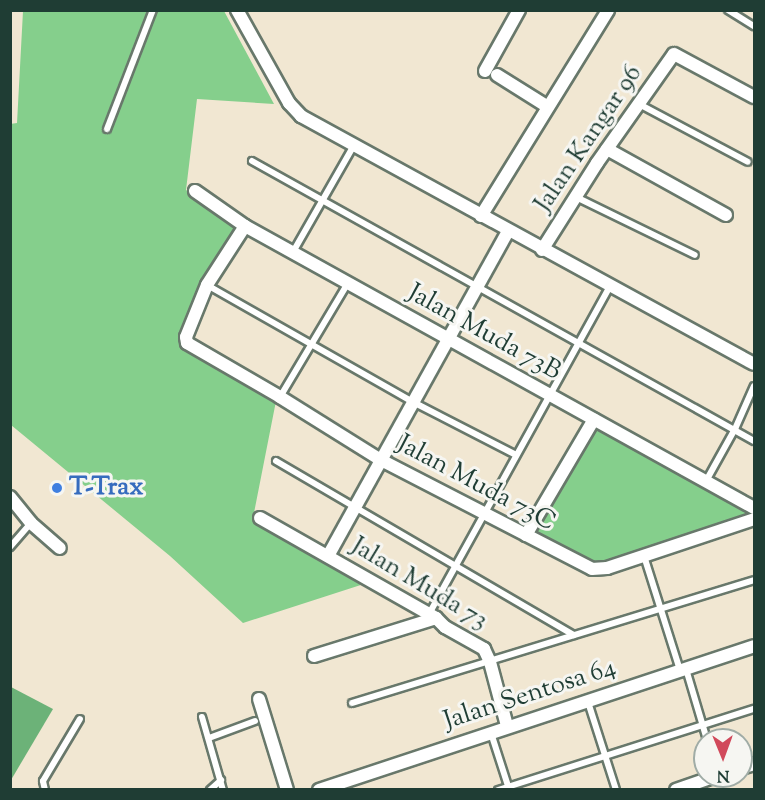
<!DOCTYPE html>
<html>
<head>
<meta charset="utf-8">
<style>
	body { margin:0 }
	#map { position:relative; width:765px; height:800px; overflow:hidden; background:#f1e7d2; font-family:"Sorts Mill Goudy",serif }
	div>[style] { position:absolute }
	.green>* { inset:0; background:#85cf8c }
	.forest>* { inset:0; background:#6cb278 }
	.roads { filter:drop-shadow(2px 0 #68786b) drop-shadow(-2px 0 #68786b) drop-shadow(0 2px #68786b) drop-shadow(0 -2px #68786b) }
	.service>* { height:6px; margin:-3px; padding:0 3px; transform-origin:3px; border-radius:3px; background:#fff }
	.minor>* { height:12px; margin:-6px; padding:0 6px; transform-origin:6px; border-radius:6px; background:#fff }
	.dots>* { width:16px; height:16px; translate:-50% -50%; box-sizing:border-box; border:3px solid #f6f6f2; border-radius:50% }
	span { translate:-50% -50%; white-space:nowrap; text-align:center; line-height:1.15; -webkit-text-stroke:6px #f6f6f2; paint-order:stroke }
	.street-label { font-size:26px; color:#1f3d34 }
	.shop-label { font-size:26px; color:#366cbe; font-weight:700 }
	.left { translate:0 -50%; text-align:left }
	.frame { position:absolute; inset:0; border:12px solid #1f3d34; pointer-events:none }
	.north { position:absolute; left:693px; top:728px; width:60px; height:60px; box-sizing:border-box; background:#f6f6f2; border:2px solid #a0aca6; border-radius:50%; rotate:179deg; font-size:16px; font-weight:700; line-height:24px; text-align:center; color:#1f3d34 }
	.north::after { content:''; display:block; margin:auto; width:21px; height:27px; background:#d1495b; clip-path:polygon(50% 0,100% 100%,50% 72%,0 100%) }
</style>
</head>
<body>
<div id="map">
	<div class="green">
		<i style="clip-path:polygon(23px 11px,224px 11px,274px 104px,197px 99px,186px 190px,237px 226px,184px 335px,276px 401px,253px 518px,370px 582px,243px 623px,170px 556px,11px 425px,10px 124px,17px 123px)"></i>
		<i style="clip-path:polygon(594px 419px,754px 508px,754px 519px,592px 569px,526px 535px)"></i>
	</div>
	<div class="forest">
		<i style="clip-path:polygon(11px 687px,53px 709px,11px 780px)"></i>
	</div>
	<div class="roads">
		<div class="service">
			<i style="left:728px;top:10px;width:31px;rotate:32deg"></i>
			<i style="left:639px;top:104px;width:123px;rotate:28deg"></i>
			<i style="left:107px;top:129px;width:128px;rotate:-68.9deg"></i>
			<i style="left:252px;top:161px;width:575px;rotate:29.15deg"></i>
			<i style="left:576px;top:197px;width:132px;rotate:26deg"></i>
			<i style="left:293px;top:252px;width:123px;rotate:-60.3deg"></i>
			<i style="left:207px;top:285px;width:237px;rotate:29.6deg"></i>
			<i style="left:413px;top:402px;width:116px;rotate:27.2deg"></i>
			<i style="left:280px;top:397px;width:133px;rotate:-59.2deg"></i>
			<i style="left:276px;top:461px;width:345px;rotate:30.3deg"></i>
			<i style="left:706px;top:481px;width:60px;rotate:-60.9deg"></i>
			<i style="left:735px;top:429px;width:47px;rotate:-66.2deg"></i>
			<i style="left:10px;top:547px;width:32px;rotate:-49deg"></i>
			<i style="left:644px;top:556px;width:120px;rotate:72.5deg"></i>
			<i style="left:429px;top:614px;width:375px;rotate:-61.1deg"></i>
			<i style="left:686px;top:669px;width:74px;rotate:73.5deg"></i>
			<i style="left:588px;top:702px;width:92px;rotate:72.3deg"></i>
			<i style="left:352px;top:703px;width:420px;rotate:-17deg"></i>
			<i style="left:202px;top:717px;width:76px;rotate:74deg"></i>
			<i style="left:491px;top:733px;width:59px;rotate:72.2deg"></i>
			<i style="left:209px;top:738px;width:49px;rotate:-20.3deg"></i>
			<i style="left:45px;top:790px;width:9px;rotate:-103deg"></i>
			<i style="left:43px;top:781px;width:72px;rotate:-59.2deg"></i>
			<i style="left:210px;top:790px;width:15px;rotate:-42deg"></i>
			<i style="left:498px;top:790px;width:269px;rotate:-17.6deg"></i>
		</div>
		<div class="minor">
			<i style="left:237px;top:10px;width:107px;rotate:60.8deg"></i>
			<i style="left:289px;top:103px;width:18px;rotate:47deg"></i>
			<i style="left:301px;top:116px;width:516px;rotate:28.7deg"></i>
			<i style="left:485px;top:71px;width:70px;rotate:-60.9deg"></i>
			<i style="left:497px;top:75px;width:60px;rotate:32.1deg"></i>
			<i style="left:607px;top:149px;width:136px;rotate:29deg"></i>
			<i style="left:195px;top:191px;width:61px;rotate:35deg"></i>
			<i style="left:245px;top:226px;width:582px;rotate:28.99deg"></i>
			<i style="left:481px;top:216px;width:242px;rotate:-58.3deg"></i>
			<i style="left:245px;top:226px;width:70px;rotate:122.8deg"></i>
			<i style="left:207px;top:285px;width:56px;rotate:112deg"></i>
			<i style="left:186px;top:337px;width:6px;rotate:81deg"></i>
			<i style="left:187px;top:343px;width:108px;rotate:30.1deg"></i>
			<i style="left:280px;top:397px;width:119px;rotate:32deg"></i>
			<i style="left:381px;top:460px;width:237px;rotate:27.3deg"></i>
			<i style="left:592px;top:569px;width:15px;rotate:-4deg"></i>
			<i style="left:607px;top:568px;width:155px;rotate:-18.4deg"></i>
			<i style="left:542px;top:250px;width:103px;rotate:-57.7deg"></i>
			<i style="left:597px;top:163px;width:133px;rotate:-54.8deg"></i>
			<i style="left:674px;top:54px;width:91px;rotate:28.3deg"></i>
			<i style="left:10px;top:497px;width:33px;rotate:51deg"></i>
			<i style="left:31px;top:523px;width:38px;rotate:41deg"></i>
			<i style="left:260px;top:518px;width:202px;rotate:29.6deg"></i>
			<i style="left:436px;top:618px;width:13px;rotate:45deg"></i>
			<i style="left:445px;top:627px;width:45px;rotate:29.4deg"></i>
			<i style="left:484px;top:649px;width:14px;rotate:65deg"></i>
			<i style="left:490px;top:662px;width:66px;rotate:75.1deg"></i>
			<i style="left:526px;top:535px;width:134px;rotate:-59.6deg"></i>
			<i style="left:328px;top:556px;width:372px;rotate:-61deg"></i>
			<i style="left:314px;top:656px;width:128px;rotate:-17.3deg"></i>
			<i style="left:259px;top:699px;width:95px;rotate:72.9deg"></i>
			<i style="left:741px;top:768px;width:14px;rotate:-17deg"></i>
			<i style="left:319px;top:790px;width:458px;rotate:-18.3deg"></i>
			<i style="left:676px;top:790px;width:42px;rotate:-19.3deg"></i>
		</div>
	</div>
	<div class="dots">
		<i style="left:57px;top:488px;background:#3f7fe0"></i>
	</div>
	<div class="street-label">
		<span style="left:589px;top:139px;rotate:-56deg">Jalan Kangar 96</span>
		<span style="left:484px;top:333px;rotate:29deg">Jalan Muda 73B</span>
		<span style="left:476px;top:484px;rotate:28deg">Jalan Muda 73C</span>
		<span style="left:419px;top:584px;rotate:31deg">Jalan Muda 73</span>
		<span style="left:530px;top:695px;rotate:-18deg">Jalan Sentosa 64</span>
	</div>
	<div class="shop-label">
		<span class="left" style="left:69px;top:488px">T-Trax</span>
	</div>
	<div class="frame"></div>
	<div class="north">N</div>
</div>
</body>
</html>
